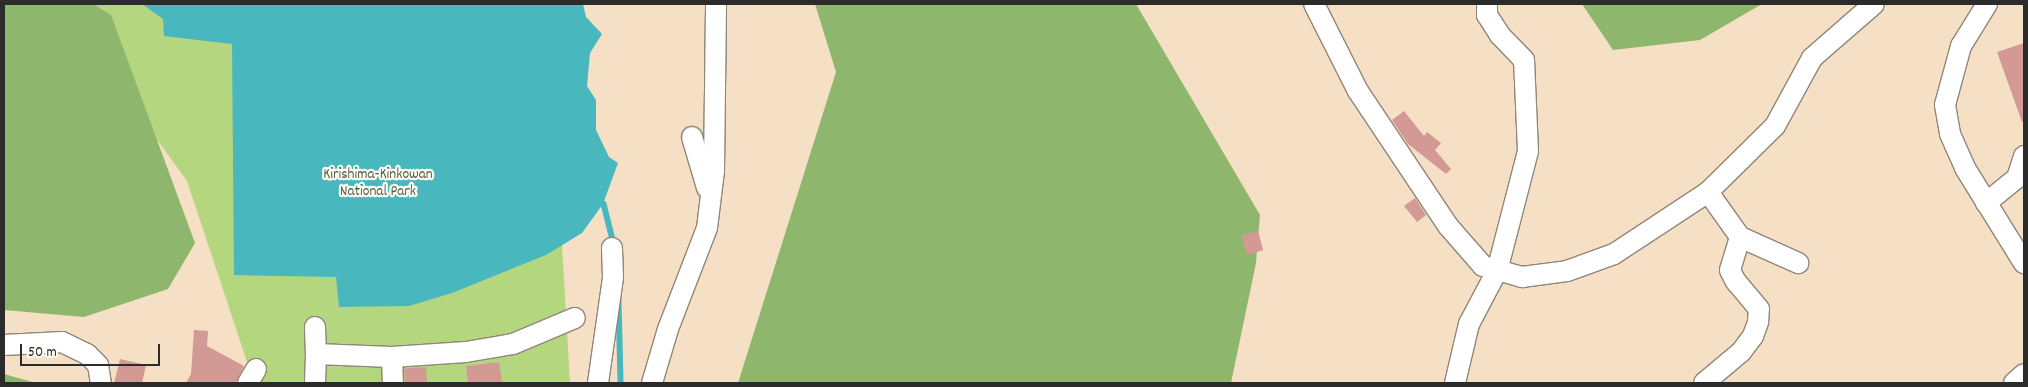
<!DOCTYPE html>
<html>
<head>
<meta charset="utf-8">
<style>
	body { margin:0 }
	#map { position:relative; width:2028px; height:387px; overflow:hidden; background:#f5e0c5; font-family:Dekko,sans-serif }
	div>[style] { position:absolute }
	.green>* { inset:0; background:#b3d67e }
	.forest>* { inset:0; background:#8eb76d }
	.water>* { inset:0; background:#49b8be }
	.stream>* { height:5.5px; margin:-2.75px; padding:0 2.75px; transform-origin:2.75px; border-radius:2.75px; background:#49b8be }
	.building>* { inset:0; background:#d29995; transform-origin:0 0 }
	.roads { filter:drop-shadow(1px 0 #908678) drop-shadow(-1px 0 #908678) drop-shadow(0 1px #908678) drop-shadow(0 -1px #908678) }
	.minor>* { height:20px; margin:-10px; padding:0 10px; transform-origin:10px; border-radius:10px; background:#fff }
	span { translate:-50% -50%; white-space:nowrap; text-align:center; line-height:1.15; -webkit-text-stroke:4.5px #fdfcf7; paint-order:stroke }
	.park-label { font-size:15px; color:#545e44 }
	.frame { position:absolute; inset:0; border:5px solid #2b2b2b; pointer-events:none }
	.scale { position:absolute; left:20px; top:344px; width:140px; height:22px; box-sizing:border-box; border:2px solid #2b2b2b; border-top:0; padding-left:6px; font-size:15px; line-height:18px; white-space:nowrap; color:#2b2b2b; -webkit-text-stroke:4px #fdfcf7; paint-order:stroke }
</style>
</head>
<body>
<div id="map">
	<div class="green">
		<i style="clip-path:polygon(59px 4px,548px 4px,570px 383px,254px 383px,187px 181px)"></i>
	</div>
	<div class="forest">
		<i style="clip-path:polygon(4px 4px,93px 4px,111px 15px,195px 243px,168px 289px,84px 317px,4px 310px)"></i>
		<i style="clip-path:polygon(815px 4px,1136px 4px,1260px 215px,1256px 263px,1231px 383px,738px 383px,836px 72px)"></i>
		<i style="clip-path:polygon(1582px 4px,1762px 4px,1700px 40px,1613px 50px)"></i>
		<i style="clip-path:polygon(4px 374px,36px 383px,37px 383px,4px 383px)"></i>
	</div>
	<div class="water">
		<i style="clip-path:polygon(142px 4px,583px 4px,586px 17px,602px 34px,590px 53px,587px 86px,596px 100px,596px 130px,609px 157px,618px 163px,603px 204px,582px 233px,546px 255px,452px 293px,409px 306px,339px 307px,336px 277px,234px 275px,232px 44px,164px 36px,163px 19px)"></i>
	</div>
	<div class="stream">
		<i style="left:604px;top:204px;width:41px;rotate:76deg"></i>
		<i style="left:619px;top:300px;width:83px;rotate:88.6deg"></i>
	</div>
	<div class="building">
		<i style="clip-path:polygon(2024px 43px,2024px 122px,2022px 122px,1997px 52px)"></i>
		<i style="clip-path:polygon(1404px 111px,1424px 136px,1427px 132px,1441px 143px,1435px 150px,1451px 169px,1446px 174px,1408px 144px,1392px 120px)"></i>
		<i style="clip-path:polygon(1415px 198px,1426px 215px,1417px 222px,1404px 206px)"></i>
		<i style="left:1258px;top:231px;width:20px;height:17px;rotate:75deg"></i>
		<i style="clip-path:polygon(194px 330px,208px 331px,207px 346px,244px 366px,236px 383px,186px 383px,191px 374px)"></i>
		<i style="clip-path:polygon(120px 359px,146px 365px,142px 383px,114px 383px)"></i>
		<i style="clip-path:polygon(499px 362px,502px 383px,468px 383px,466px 366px)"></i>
		<i style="left:426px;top:367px;width:16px;height:22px;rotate:86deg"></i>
	</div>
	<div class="roads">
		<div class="minor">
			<i style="left:1314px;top:4px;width:97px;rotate:63.2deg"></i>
			<i style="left:1358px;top:91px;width:162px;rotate:56.3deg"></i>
			<i style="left:1448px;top:226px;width:53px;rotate:48.8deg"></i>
			<i style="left:1483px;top:266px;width:41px;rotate:15.8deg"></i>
			<i style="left:1522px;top:277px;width:45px;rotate:-7.6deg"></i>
			<i style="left:1567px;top:271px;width:50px;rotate:-19.9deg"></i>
			<i style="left:1614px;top:254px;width:113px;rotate:-33.4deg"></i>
			<i style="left:1708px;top:192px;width:94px;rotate:-44.6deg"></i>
			<i style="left:1775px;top:126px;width:77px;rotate:-61.4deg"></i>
			<i style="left:1812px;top:58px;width:82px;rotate:-41.1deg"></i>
			<i style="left:1987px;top:4px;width:49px;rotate:121.8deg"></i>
			<i style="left:1961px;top:46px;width:61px;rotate:105.2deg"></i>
			<i style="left:1945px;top:105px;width:29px;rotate:80deg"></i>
			<i style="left:1950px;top:134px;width:37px;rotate:66deg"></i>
			<i style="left:1965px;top:168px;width:112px;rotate:58.2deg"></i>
			<i style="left:692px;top:137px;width:53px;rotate:73.6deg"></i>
			<i style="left:1708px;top:192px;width:55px;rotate:54.6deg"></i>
			<i style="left:1740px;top:237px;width:64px;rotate:24.1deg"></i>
			<i style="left:1986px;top:203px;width:40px;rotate:-39deg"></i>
			<i style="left:2017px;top:178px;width:23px;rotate:-72deg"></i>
			<i style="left:315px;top:327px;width:27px;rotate:88deg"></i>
			<i style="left:4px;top:345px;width:58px;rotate:-3deg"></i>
			<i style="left:62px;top:342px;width:28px;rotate:26deg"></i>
			<i style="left:87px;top:354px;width:16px;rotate:45deg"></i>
			<i style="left:98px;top:365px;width:18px;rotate:81deg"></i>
			<i style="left:392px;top:357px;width:26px;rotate:88deg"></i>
			<i style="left:248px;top:383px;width:16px;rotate:-60deg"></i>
			<i style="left:315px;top:383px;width:29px;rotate:-88deg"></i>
			<i style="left:316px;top:354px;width:76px;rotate:2.3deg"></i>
			<i style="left:392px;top:357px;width:74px;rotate:-3.9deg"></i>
			<i style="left:466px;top:352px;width:48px;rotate:-9.7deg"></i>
			<i style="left:513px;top:344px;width:67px;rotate:-22.8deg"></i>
			<i style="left:598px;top:383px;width:107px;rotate:-81.9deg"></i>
			<i style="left:613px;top:277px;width:29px;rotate:-92deg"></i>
			<i style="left:652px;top:383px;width:56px;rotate:-73.5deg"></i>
			<i style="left:668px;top:329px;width:108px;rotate:-68.9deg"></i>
			<i style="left:707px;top:228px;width:57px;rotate:-83deg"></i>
			<i style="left:714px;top:171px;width:167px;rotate:-89.3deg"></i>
			<i style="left:1455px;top:383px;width:61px;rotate:-76.7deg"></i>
			<i style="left:1469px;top:324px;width:60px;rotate:-62.2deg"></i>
			<i style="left:1497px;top:271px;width:124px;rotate:-75.5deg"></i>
			<i style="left:1528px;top:151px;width:91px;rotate:-92.5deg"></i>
			<i style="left:1524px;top:60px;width:35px;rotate:-134deg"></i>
			<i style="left:1500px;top:35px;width:24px;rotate:-123deg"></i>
			<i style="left:1487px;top:15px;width:11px;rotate:-90deg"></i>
			<i style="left:1704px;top:383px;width:48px;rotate:-40deg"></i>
			<i style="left:1741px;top:352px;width:20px;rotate:-53deg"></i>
			<i style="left:1753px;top:336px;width:15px;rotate:-70deg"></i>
			<i style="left:1758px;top:322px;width:13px;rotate:-86deg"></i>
			<i style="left:1759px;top:309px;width:35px;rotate:-130deg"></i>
			<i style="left:1736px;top:282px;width:13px;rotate:-117deg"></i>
			<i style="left:1730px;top:270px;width:34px;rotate:-73deg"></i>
			<i style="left:2014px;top:383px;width:13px;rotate:-42deg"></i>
		</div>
	</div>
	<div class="park-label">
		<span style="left:378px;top:184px">Kirishima-Kinkowan<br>National Park</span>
	</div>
	<div class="frame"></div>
	<div class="scale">50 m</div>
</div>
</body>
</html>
